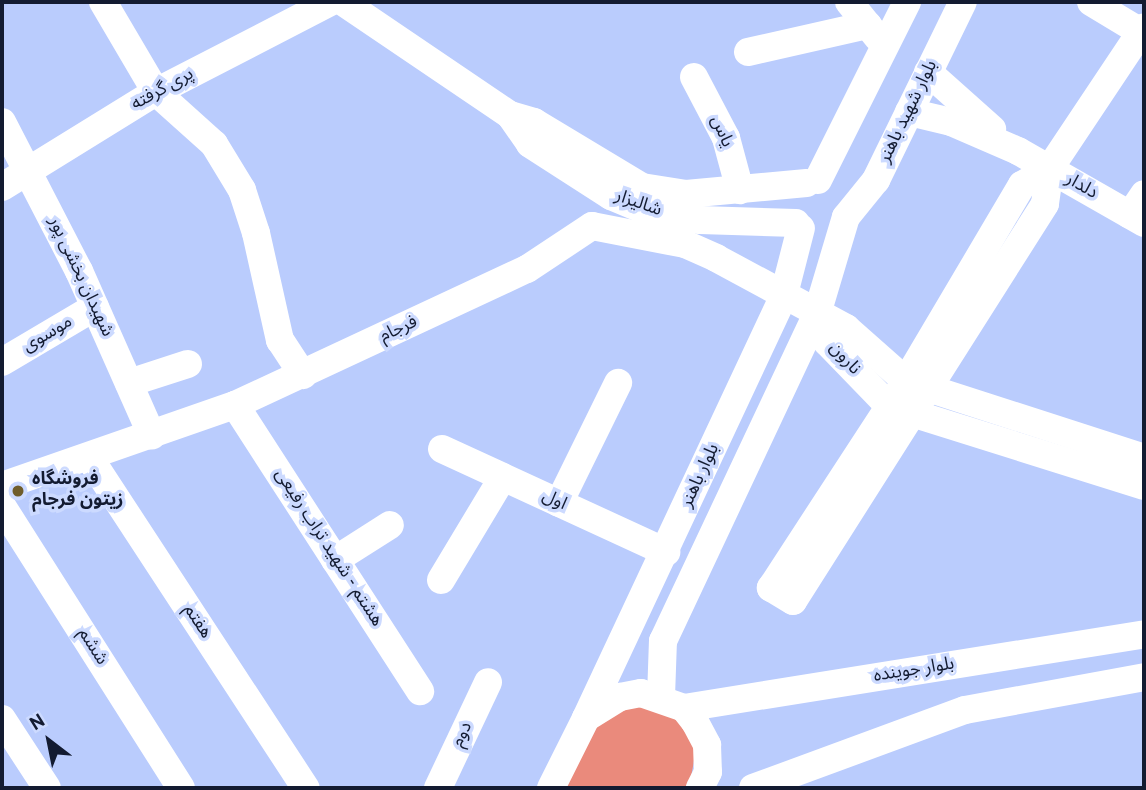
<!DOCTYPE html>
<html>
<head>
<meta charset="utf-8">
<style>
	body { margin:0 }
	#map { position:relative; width:1146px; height:790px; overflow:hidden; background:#baccfd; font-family:Overpass,"Noto Sans Arabic",sans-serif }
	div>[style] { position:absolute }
	.green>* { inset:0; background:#ea8a7c }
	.minor>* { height:28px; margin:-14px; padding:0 14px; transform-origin:14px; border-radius:14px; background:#fff }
	.dots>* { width:19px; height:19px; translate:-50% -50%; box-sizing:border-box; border:4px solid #ccdaff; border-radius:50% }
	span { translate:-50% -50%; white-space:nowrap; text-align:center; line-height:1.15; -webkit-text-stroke:7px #ccdaff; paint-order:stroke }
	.street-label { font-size:18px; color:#131b31 }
	.poi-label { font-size:18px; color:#131b31; font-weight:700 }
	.left { translate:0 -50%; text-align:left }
	.frame { position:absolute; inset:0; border:4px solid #131b31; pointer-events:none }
	.north { position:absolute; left:14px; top:706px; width:70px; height:70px; -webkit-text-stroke:5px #ccdaff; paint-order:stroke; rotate:328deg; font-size:19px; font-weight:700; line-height:28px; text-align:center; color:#131b31 }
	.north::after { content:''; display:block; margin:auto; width:24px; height:32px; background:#131b31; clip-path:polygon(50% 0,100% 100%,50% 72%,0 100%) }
</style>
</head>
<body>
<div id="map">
	<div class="green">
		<i style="clip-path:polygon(631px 707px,647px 707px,678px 719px,696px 750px,689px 788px,564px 788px,600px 720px)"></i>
	</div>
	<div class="minor">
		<i style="left:103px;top:2px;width:104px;rotate:59.5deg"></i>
		<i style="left:156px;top:92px;width:78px;rotate:41.9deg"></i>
		<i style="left:214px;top:144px;width:54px;rotate:58.7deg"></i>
		<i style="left:242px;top:190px;width:45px;rotate:72deg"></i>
		<i style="left:256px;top:233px;width:110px;rotate:77.4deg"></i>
		<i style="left:280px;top:340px;width:42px;rotate:56.7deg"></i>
		<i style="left:343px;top:2px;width:202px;rotate:34.1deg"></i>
		<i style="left:510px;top:115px;width:25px;rotate:16deg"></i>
		<i style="left:534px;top:122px;width:126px;rotate:31deg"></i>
		<i style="left:642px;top:187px;width:45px;rotate:9deg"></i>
		<i style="left:686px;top:194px;width:121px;rotate:-5.2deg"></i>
		<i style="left:849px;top:2px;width:46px;rotate:51.1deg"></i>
		<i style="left:1091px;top:2px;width:62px;rotate:31.1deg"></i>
		<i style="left:748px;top:52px;width:123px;rotate:-12.7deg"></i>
		<i style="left:928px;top:72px;width:86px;rotate:41.7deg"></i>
		<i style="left:694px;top:77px;width:69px;rotate:62.3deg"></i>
		<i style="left:726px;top:138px;width:54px;rotate:74.9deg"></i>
		<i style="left:909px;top:112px;width:43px;rotate:13.4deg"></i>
		<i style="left:951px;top:122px;width:73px;rotate:23.4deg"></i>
		<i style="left:1018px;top:151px;width:145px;rotate:29.7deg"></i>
		<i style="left:510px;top:115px;width:35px;rotate:55deg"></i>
		<i style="left:530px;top:144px;width:96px;rotate:32.7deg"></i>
		<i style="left:611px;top:196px;width:41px;rotate:22.8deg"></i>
		<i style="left:649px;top:212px;width:52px;rotate:8.9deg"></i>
		<i style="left:700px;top:220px;width:96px;rotate:1.8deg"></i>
		<i style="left:2px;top:122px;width:168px;rotate:62.7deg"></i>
		<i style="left:79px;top:271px;width:180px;rotate:66.1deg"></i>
		<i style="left:1050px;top:168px;width:36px;rotate:98deg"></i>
		<i style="left:1045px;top:204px;width:470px;rotate:122.4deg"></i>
		<i style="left:793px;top:601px;width:26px;rotate:-149deg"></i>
		<i style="left:771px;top:588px;width:247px;rotate:-56.9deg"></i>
		<i style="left:906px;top:381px;width:228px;rotate:-59.4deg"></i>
		<i style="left:1022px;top:185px;width:33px;rotate:-31deg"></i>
		<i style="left:1050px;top:168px;width:169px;rotate:-56.3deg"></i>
		<i style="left:818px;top:180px;width:199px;rotate:-63.4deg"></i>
		<i style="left:2px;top:187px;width:181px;rotate:-31.7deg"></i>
		<i style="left:156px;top:92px;width:196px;rotate:-27.3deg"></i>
		<i style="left:1130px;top:215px;width:25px;rotate:-56deg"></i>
		<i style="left:817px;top:314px;width:30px;rotate:70deg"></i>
		<i style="left:827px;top:342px;width:89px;rotate:45.9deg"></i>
		<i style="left:889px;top:406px;width:267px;rotate:17.4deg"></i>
		<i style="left:2px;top:362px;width:108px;rotate:-30.6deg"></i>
		<i style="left:129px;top:383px;width:62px;rotate:-17.9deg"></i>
		<i style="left:235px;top:405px;width:341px;rotate:57.1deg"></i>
		<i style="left:442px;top:449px;width:247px;rotate:24.7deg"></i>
		<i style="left:89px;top:457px;width:396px;rotate:56.8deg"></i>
		<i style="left:2px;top:486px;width:247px;rotate:-19.2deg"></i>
		<i style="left:235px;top:405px;width:322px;rotate:-25deg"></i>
		<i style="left:527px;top:269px;width:78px;rotate:-33.5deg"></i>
		<i style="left:592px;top:226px;width:95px;rotate:11deg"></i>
		<i style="left:685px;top:244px;width:34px;rotate:24deg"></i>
		<i style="left:716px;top:258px;width:148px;rotate:28.3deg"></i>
		<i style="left:846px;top:328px;width:80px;rotate:41.5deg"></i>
		<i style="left:906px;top:381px;width:250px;rotate:17.9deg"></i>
		<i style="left:559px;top:503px;width:134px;rotate:-63.8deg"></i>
		<i style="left:2px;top:506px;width:334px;rotate:57.6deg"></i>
		<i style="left:335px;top:560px;width:65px;rotate:-32.5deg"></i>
		<i style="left:441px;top:580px;width:120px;rotate:-59deg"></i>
		<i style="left:661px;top:697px;width:56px;rotate:-88deg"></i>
		<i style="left:663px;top:641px;width:361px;rotate:-64.8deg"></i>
		<i style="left:817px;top:314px;width:101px;rotate:-73.4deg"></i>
		<i style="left:846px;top:217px;width:48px;rotate:-51deg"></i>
		<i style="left:876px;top:180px;width:198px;rotate:-64deg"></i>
		<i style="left:684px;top:708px;width:466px;rotate:-9.1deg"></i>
		<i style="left:586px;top:718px;width:464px;rotate:-64.9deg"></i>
		<i style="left:783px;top:298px;width:72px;rotate:-75.6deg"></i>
		<i style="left:2px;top:719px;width:82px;rotate:56.9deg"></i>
		<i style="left:438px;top:788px;width:117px;rotate:-64.7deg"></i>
		<i style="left:551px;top:788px;width:78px;rotate:-63.4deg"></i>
		<i style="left:586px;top:718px;width:40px;rotate:-32deg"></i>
		<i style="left:620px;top:697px;width:21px;rotate:-11deg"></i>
		<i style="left:641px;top:693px;width:46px;rotate:19.2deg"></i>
		<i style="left:684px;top:708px;width:18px;rotate:52deg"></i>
		<i style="left:695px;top:722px;width:26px;rotate:62deg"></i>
		<i style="left:707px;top:745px;width:27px;rotate:88deg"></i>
		<i style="left:708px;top:772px;width:18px;rotate:117deg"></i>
		<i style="left:753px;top:788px;width:226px;rotate:-20.2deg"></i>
		<i style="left:965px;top:710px;width:182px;rotate:-10.4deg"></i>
	</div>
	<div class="dots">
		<i style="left:18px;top:491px;background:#6f5d2b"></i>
	</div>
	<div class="street-label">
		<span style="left:163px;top:90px;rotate:-29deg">پری گرفته</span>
		<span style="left:909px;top:112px;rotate:-64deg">بلوار شهید باهنر</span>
		<span style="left:721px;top:132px;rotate:67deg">یاس</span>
		<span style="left:1081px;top:187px;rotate:30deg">دلدار</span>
		<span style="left:638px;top:204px;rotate:19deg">شالیزار</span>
		<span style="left:80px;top:277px;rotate:65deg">شهیدان بخشی پور</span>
		<span style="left:399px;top:330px;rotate:-25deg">فرجام</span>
		<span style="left:48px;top:335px;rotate:-31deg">موسوی</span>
		<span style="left:844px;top:359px;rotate:48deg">نارون</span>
		<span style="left:701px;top:476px;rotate:-65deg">بلوار باهنر</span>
		<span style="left:554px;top:501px;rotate:25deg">اول</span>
		<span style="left:328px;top:548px;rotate:57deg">هشتم - شهید تراب رفیعی</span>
		<span style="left:197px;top:622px;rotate:57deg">هفتم</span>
		<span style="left:92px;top:647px;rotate:58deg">ششم</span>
		<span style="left:914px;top:671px;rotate:-9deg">بلوار جوینده</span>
		<span style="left:463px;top:735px;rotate:-65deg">دوم</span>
	</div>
	<div class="poi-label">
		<span class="left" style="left:32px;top:491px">فروشگاه<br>زیتون فرجام</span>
	</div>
	<div class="frame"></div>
	<div class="north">N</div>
</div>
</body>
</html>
